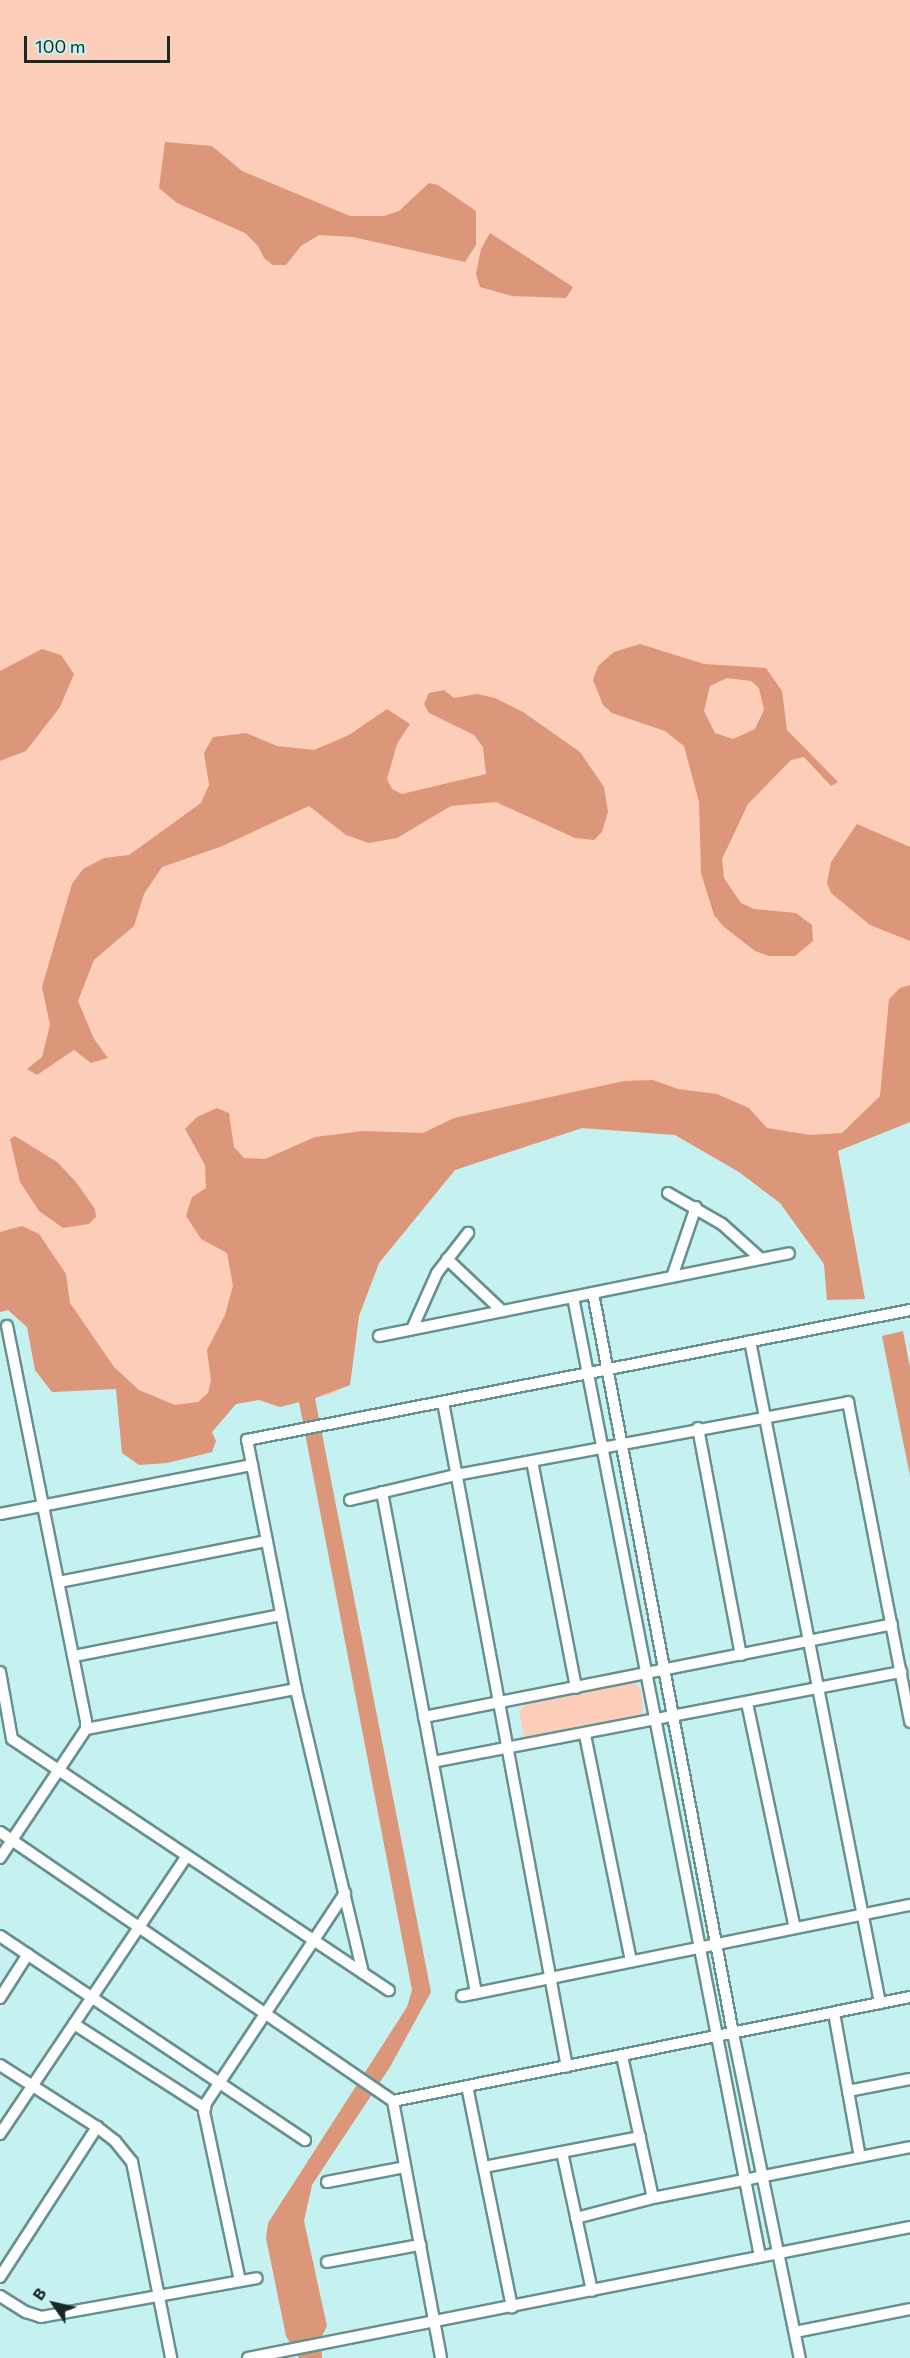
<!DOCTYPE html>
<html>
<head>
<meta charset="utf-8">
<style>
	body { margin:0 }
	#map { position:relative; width:910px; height:2358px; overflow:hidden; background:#c5f2f0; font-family:Commissioner,sans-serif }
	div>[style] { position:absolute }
	.green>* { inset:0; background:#fccdb9 }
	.water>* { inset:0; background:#dc9679 }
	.roads { filter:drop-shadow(2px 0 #679190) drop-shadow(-2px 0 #679190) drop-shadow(0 2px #679190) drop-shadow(0 -2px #679190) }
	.minor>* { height:10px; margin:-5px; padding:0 5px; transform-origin:5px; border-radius:5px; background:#fff }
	span { translate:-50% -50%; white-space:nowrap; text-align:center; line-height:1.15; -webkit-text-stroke:6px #c5f2f0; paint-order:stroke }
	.north { position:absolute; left:24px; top:2274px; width:60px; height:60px; -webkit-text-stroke:4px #c5f2f0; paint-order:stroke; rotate:304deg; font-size:16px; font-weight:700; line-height:24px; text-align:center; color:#182928 }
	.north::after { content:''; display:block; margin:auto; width:21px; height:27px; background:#182928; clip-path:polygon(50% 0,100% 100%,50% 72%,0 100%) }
	.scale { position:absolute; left:24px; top:36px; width:146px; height:27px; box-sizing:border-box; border:3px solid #182928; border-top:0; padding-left:8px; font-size:18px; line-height:21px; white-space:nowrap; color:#182928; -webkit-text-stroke:4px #c5f2f0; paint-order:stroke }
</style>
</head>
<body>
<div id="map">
	<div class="green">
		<i style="clip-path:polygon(0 0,910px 0,910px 1122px,838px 1151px,865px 1299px,827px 1300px,824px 1264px,780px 1203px,739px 1172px,675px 1135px,583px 1128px,455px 1170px,379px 1263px,359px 1316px,350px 1385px,329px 1395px,280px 1407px,259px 1400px,236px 1404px,212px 1432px,216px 1441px,212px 1452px,167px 1463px,139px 1465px,122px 1453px,116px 1389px,52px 1392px,35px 1370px,27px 1327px,8px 1310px,0 1312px)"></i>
		<i style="clip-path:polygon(634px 1683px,641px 1689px,643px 1711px,639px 1717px,530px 1739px,524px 1737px,519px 1711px,526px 1703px)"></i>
	</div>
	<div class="water">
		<i style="clip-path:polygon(165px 142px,212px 146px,242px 171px,350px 216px,384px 216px,399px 211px,429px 183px,438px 185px,476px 211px,476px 245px,465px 262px,353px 237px,319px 235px,301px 246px,286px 265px,273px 265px,264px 258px,258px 246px,245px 233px,177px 203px,159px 188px)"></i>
		<i style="clip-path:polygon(490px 233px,573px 287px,566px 298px,512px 296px,480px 287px,476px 274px,481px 249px)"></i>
		<i style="clip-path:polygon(evenodd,640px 644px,704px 664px,766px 668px,782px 691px,787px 730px,838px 782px,831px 786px,804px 757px,791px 760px,748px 804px,722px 859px,724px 878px,741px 903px,754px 909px,796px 913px,812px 925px,813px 941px,795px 956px,769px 956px,755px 951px,723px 926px,714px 915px,701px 873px,699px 802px,684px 746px,665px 731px,612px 713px,603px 705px,593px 680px,598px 666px,614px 652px,640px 644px,727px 678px,751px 681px,759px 688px,764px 710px,755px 729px,733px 739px,715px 733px,704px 711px,710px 686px,727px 678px)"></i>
		<i style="clip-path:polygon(42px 649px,61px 655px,74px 674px,60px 707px,26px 751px,0 761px,0 671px)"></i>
		<i style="clip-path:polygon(444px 690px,454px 698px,477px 694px,495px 698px,523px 712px,580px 752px,604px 787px,608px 812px,602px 832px,594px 840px,575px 838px,496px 802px,451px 806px,397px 838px,369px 843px,346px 835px,309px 806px,220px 847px,162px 867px,144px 894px,134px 926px,94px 960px,78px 1001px,94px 1039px,108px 1058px,91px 1063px,74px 1050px,37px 1075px,27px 1069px,42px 1057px,50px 1025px,42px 987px,72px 884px,83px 869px,104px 858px,129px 855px,201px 803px,209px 785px,204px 753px,213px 737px,246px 733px,277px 746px,314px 750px,349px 735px,387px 709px,410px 724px,397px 744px,387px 779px,392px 789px,402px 794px,486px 774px,483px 747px,474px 735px,429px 713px,424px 704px,429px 693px)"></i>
		<i style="clip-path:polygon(857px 824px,910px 847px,910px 941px,870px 925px,831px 893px,827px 883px,831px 862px)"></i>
		<i style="clip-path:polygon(910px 985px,910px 1122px,838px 1151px,865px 1299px,827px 1300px,824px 1264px,780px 1203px,739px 1172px,675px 1135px,582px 1128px,455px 1170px,379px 1263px,359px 1316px,350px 1385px,315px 1398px,431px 1992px,390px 2067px,312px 2185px,304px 2221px,327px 2326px,321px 2338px,322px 2358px,299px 2358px,286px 2336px,266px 2238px,268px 2223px,407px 2007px,412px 1990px,299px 1402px,280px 1407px,259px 1400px,236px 1404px,212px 1432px,216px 1441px,212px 1452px,167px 1463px,139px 1465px,122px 1453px,116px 1389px,52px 1392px,35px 1370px,27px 1327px,8px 1310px,0 1312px,0 1232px,22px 1226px,39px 1234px,66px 1274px,70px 1303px,114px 1367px,139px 1390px,175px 1405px,198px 1402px,208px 1393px,211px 1380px,207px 1350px,225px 1315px,233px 1286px,227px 1253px,201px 1239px,186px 1216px,192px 1197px,206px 1188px,205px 1165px,185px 1129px,197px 1117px,217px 1108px,229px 1113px,234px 1147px,244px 1158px,265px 1159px,315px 1137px,363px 1131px,423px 1133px,454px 1118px,624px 1081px,653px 1080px,678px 1089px,717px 1094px,749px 1108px,767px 1128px,810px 1135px,842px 1133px,880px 1096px,889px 999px,900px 988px)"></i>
		<i style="clip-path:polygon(15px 1136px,57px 1162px,76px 1182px,95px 1209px,96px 1217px,89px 1224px,63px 1228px,39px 1211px,20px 1182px,10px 1139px)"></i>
		<i style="clip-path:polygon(903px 1331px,910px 1368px,910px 1476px,882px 1336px)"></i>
	</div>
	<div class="roads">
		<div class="minor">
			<i style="left:668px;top:1193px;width:62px;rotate:29.9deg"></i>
			<i style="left:722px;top:1224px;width:52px;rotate:41.9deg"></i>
			<i style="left:447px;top:1259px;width:76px;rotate:43.4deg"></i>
			<i style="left:672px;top:1277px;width:74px;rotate:-71.1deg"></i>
			<i style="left:593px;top:1293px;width:753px;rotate:79.29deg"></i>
			<i style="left:733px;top:2033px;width:332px;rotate:78.4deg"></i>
			<i style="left:573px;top:1297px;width:977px;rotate:78.97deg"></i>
			<i style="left:412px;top:1329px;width:61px;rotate:-65.9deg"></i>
			<i style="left:437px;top:1273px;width:51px;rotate:-52.2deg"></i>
			<i style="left:379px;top:1336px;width:418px;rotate:-11.4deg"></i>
			<i style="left:750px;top:1341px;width:675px;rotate:78.89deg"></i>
			<i style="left:443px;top:1402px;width:676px;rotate:79.44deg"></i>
			<i style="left:698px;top:1428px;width:231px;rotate:79.3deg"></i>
			<i style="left:532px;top:1461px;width:231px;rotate:79deg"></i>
			<i style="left:382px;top:1492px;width:510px;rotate:79.37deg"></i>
			<i style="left:350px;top:1500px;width:109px;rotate:-13.3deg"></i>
			<i style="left:456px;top:1475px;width:399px;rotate:-10.5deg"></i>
			<i style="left:848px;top:1402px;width:326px;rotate:79deg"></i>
			<i style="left:0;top:1514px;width:257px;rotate:-11deg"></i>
			<i style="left:59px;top:1582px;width:212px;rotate:-11.2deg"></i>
			<i style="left:74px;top:1656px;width:211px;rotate:-11.2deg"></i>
			<i style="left:0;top:1672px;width:68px;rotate:79.8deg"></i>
			<i style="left:12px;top:1739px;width:453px;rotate:33.7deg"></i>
			<i style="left:747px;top:1703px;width:230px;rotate:78deg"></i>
			<i style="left:424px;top:1717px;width:477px;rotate:-11.2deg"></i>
			<i style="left:86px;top:1729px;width:214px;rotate:-10.8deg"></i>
			<i style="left:585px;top:1735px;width:231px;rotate:78.5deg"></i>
			<i style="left:433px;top:1762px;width:477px;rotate:-10.9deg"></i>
			<i style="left:0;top:1832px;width:476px;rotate:34.4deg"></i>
			<i style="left:393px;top:2101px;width:261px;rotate:79.4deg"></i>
			<i style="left:0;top:1858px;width:155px;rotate:-56.3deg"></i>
			<i style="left:86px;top:1729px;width:8px;rotate:-90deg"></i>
			<i style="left:86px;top:1721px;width:403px;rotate:-101.3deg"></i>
			<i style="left:0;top:1936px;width:367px;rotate:33.8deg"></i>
			<i style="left:363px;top:1973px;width:292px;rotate:-103.3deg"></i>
			<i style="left:296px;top:1689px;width:254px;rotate:-101.1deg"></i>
			<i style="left:247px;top:1440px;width:676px;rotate:-11.09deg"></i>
			<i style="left:462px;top:1996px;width:457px;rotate:-11.5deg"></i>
			<i style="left:0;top:1998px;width:52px;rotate:-57.5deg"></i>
			<i style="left:834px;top:2013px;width:146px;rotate:79.8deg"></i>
			<i style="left:74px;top:2024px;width:156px;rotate:32.7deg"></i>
			<i style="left:622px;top:2056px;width:145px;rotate:77.7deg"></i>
			<i style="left:0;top:2065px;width:115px;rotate:32.6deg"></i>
			<i style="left:97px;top:2127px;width:23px;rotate:38deg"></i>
			<i style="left:115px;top:2141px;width:27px;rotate:51deg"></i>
			<i style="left:132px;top:2162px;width:200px;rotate:78.7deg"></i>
			<i style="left:467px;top:2086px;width:226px;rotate:78.5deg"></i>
			<i style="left:848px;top:2091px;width:63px;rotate:-11deg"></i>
			<i style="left:393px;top:2101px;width:527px;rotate:-11.37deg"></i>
			<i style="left:0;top:2134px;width:335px;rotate:-56.1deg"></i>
			<i style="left:562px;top:2152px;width:142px;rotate:77.8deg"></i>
			<i style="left:484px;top:2167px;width:159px;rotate:-10.9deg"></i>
			<i style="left:327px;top:2182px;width:79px;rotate:-10.9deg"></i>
			<i style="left:576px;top:2218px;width:80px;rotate:-14.6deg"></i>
			<i style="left:653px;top:2198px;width:262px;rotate:-11.2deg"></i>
			<i style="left:327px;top:2262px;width:95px;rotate:-10.4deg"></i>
			<i style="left:0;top:2277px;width:179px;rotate:-57.1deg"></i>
			<i style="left:240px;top:2281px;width:173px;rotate:-102deg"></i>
			<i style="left:204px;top:2112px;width:9px;rotate:-77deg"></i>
			<i style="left:206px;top:2103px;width:252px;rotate:-56.5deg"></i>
			<i style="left:0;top:2296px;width:31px;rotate:32deg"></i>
			<i style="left:26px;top:2312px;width:16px;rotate:18deg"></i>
			<i style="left:41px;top:2317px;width:219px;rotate:-10.2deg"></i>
			<i style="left:795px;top:2332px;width:117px;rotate:-11.3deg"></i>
			<i style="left:248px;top:2358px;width:675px;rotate:-11.19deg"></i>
		</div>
	</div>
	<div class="north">B</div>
	<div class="scale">100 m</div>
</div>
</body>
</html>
